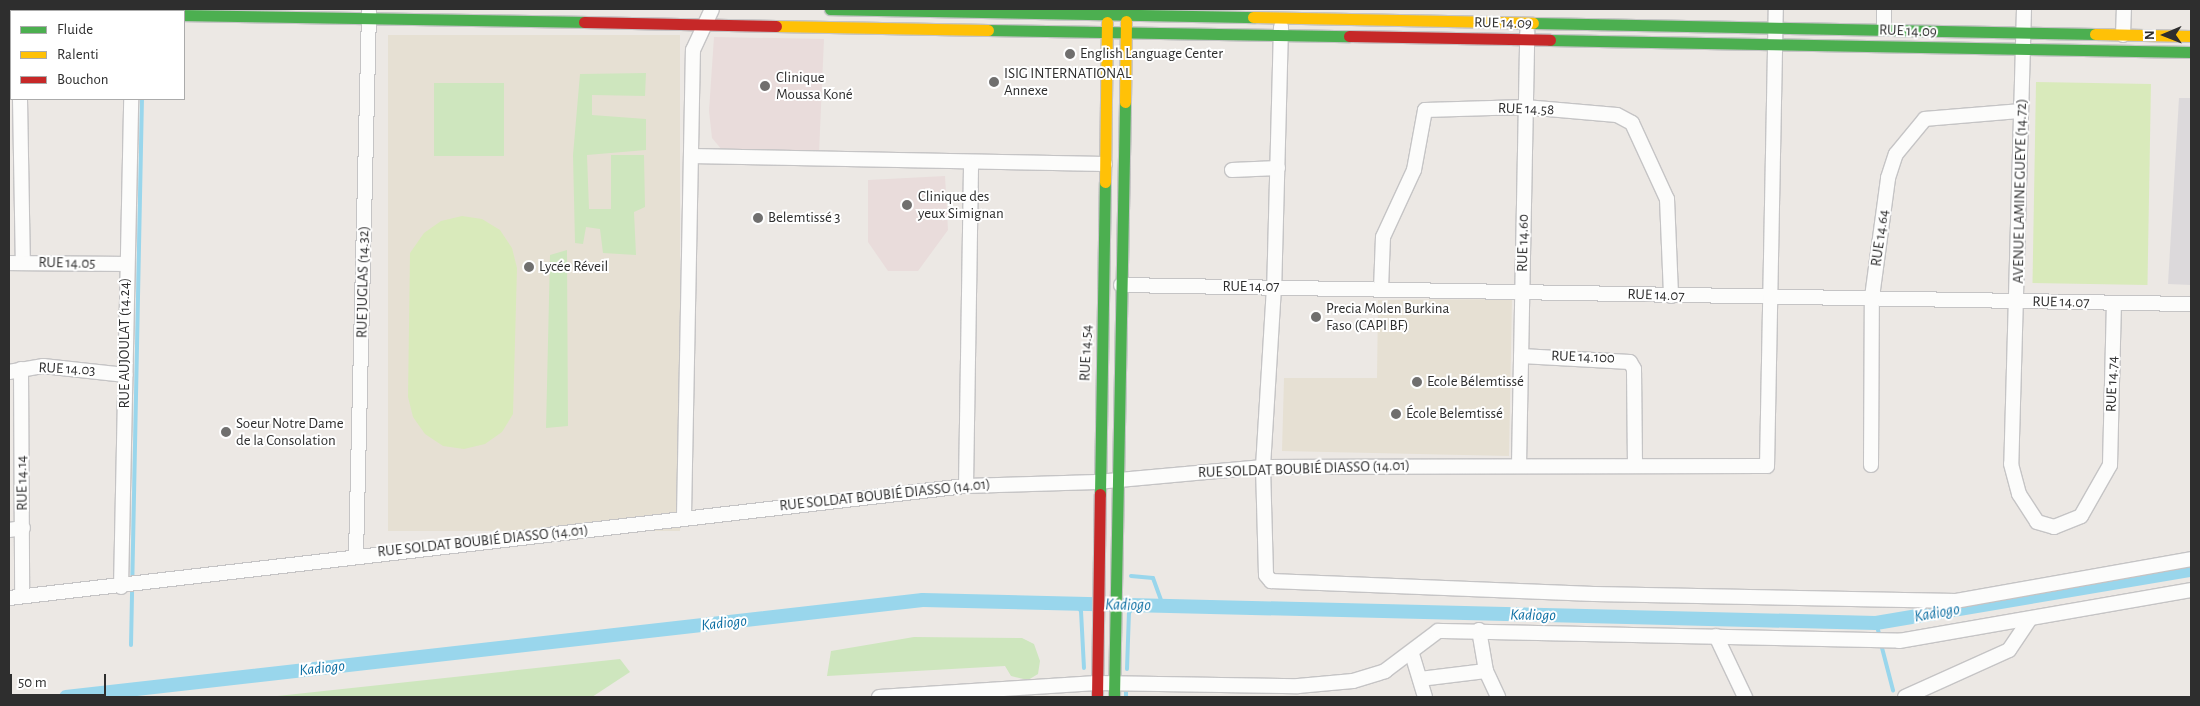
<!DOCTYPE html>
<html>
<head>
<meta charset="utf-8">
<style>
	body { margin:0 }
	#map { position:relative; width:2200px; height:706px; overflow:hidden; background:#ece8e4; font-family:"Alegreya Sans",sans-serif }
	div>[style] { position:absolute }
	.industrial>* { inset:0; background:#dcd9db }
	.education>* { inset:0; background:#e6e0d3; transform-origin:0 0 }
	.medical>* { inset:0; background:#e9dcdb }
	.green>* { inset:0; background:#cee6be; transform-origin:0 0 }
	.pitch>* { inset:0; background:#d9eabb; transform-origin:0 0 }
	.stream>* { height:4px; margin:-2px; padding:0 2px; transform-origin:2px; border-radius:2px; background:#99d6ec }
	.canal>* { height:14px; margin:-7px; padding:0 7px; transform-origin:7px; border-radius:7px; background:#99d6ec }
	.roads { filter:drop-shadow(1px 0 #c5c4c5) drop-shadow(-1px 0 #c5c4c5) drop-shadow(0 1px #c5c4c5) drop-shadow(0 -1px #c5c4c5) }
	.street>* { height:14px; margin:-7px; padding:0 7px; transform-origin:7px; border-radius:7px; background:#fcfcfb }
	.fast>* { height:11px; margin:-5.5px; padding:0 5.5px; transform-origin:5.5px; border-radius:5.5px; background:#4caf50 }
	.slow>* { height:11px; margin:-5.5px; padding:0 5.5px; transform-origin:5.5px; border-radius:5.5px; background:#ffc107 }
	.jam>* { height:11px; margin:-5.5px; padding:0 5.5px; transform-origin:5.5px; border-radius:5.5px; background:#c62828 }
	.dots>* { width:14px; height:14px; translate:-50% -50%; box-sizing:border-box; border:2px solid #fff; border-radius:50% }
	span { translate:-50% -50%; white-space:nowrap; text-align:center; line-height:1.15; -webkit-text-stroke:4px #fff; paint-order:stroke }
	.street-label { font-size:15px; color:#2e2e2e }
	.poi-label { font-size:15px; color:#2e2e2e }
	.left { translate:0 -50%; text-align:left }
	.water-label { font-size:16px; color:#0d6fa3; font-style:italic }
	.frame { position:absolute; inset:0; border:10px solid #2e2e2e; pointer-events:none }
	.legend { position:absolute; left:10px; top:10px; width:175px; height:90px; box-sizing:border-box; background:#fff; border:1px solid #ababab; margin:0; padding:6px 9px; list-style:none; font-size:15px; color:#2e2e2e }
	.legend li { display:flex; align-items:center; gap:10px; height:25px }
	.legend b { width:25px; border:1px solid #ababab }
	.north { position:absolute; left:2140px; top:10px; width:50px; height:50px; -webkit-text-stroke:4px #fff; paint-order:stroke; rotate:269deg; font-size:14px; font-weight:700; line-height:20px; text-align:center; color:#2e2e2e }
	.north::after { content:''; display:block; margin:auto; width:18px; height:22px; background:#2e2e2e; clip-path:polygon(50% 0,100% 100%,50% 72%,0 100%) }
	.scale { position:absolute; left:10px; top:674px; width:96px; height:22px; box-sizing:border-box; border:2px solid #2e2e2e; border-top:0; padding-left:6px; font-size:15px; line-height:18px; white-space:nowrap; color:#2e2e2e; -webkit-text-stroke:4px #fff; paint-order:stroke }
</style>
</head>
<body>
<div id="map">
	<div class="industrial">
		<i style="clip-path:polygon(2179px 98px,2191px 98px,2191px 285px,2168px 284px)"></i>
	</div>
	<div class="education">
		<i style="left:388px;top:35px;width:292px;height:496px"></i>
		<i style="clip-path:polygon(1512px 299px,1509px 456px,1282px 451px,1284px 378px,1377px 378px,1378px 300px)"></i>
	</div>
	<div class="medical">
		<i style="clip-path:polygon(714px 37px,824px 39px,819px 153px,722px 150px,712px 138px,709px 111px)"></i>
		<i style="clip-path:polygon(945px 176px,948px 230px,918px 271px,888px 271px,868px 242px,868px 180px)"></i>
	</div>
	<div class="green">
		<i style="clip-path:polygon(646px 73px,645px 96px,592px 95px,592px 115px,646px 119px,646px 150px,587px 155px,589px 209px,611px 209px,611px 155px,644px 155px,645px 207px,634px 212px,636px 255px,603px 253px,600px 229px,586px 227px,583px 244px,575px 243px,573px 155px,580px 74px)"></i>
		<i style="left:504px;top:83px;width:73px;height:70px;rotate:90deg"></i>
		<i style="clip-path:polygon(567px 250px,568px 426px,546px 428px,550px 255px)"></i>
		<i style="clip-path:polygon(914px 637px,1022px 638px,1034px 644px,1040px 661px,1038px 674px,1028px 680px,1011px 676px,1005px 666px,827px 676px,831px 651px)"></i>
		<i style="clip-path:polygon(620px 659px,630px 672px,592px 697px,268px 697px)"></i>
	</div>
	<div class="pitch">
		<i style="left:2036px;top:82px;width:115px;height:201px;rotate:1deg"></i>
		<i style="clip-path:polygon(462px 216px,482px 219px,500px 230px,512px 248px,517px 268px,513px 414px,502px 432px,485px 444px,464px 449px,443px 446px,425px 434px,413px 417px,408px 397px,410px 253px,424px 233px,441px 221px)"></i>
	</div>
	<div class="stream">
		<i style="left:1131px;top:576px;width:22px;rotate:5deg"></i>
		<i style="left:1153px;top:578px;width:32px;rotate:70deg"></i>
		<i style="left:1077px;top:606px;width:6px;rotate:51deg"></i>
		<i style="left:1081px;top:611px;width:57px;rotate:87deg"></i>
		<i style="left:1876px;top:623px;width:15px;rotate:74deg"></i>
		<i style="left:1881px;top:644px;width:48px;rotate:75.4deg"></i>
		<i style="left:131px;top:645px;width:546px;rotate:-88.85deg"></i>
		<i style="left:1127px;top:669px;width:56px;rotate:-88deg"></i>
		<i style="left:1129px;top:613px;width:7px;rotate:-56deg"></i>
		<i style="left:1126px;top:697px;width:6px;rotate:-90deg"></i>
	</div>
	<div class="canal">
		<i style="left:66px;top:697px;width:862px;rotate:-6.46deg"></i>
		<i style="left:923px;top:600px;width:953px;rotate:1.38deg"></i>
		<i style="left:1876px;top:623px;width:319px;rotate:-9.6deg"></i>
	</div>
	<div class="roads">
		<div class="street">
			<i style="left:1884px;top:9px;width:20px;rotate:90deg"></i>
			<i style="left:2024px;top:9px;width:455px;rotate:91.6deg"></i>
			<i style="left:2011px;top:464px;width:31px;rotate:75deg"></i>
			<i style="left:2019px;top:494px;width:33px;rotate:57deg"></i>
			<i style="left:2037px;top:522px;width:18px;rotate:16deg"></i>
			<i style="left:2054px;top:527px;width:29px;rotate:-22deg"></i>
			<i style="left:2081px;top:516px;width:59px;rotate:-60.4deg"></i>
			<i style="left:2110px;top:465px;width:162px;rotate:-88.6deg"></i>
			<i style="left:1281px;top:27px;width:260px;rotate:91.5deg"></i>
			<i style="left:1274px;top:287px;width:180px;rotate:93.5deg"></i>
			<i style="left:1263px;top:467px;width:108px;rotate:88.4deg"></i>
			<i style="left:1266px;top:575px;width:8px;rotate:50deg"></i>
			<i style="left:1271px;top:581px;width:323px;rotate:2.3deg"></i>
			<i style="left:1594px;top:594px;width:362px;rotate:1.1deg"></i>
			<i style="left:1956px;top:601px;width:239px;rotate:-10.1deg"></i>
			<i style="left:2123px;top:35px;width:26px;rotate:-88deg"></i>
			<i style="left:9px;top:62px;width:4px;rotate:63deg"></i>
			<i style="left:20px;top:99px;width:164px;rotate:89deg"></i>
			<i style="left:691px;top:156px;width:414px;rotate:1.1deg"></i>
			<i style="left:1232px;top:170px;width:46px;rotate:-2.5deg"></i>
			<i style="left:9px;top:263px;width:116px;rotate:0.5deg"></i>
			<i style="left:1121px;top:285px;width:1070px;rotate:1.02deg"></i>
			<i style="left:1381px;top:289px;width:52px;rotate:-87.8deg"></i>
			<i style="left:1383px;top:237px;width:74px;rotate:-65.2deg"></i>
			<i style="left:1414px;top:170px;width:61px;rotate:-79.6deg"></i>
			<i style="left:1425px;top:110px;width:100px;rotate:-1.7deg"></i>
			<i style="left:1525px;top:107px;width:92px;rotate:5deg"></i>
			<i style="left:1617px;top:115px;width:17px;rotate:28deg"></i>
			<i style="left:1632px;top:123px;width:84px;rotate:65.3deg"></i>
			<i style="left:1667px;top:199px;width:97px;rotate:87.6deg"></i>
			<i style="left:1521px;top:356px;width:109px;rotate:3.2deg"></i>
			<i style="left:1630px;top:362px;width:8px;rotate:60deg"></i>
			<i style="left:1634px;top:369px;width:97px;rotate:89.4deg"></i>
			<i style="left:21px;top:369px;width:227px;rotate:89.7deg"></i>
			<i style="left:9px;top:372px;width:35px;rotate:-10deg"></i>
			<i style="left:43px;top:366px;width:83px;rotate:6.2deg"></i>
			<i style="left:1519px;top:464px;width:432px;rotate:-88.9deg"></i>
			<i style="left:1871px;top:465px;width:168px;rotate:-89.7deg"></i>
			<i style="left:1872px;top:297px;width:120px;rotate:-82.3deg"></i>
			<i style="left:1888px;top:178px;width:25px;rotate:-72deg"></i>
			<i style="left:1896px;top:154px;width:45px;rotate:-50.4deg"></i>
			<i style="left:1925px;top:119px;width:96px;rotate:-4.8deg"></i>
			<i style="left:966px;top:486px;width:323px;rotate:-89.1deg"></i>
			<i style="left:684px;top:516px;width:466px;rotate:-88.9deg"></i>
			<i style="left:693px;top:50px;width:45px;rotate:-65.1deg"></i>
			<i style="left:9px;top:530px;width:14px;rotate:-8deg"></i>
			<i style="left:356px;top:555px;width:544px;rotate:-88.63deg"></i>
			<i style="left:121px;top:587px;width:488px;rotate:-88.8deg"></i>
			<i style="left:9px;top:598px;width:964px;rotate:-6.68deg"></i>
			<i style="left:966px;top:486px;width:131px;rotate:-1.7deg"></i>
			<i style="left:1097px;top:482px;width:167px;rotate:-5.2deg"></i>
			<i style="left:1263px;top:467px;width:504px;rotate:-0.11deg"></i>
			<i style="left:1767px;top:466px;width:457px;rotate:-88.9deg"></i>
			<i style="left:1479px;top:630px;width:42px;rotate:80.3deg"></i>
			<i style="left:1486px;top:671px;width:29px;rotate:65deg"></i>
			<i style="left:1716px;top:636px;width:68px;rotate:64.6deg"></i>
			<i style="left:1412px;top:654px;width:45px;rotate:73.2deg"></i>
			<i style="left:1420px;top:679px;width:66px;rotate:-6.9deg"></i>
			<i style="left:879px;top:697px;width:218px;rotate:-3.7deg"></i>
			<i style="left:1097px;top:683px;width:201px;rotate:0.9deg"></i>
			<i style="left:1298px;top:686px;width:55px;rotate:-5.2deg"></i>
			<i style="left:1353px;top:681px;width:34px;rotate:-17deg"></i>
			<i style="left:1385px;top:671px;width:66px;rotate:-37deg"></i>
			<i style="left:1438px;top:631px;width:461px;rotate:1.2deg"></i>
			<i style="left:1899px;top:641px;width:296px;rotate:-9.9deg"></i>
			<i style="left:1905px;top:697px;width:114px;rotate:-24.3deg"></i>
			<i style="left:2009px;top:650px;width:36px;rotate:-56deg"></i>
		</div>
		<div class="fast">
			<i style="left:114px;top:9px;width:16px;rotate:7deg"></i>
			<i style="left:830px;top:9px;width:423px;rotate:1.1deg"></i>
			<i style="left:184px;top:15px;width:400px;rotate:1deg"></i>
			<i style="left:1533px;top:23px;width:562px;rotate:1.12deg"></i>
			<i style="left:988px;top:30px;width:361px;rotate:1deg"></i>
			<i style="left:1550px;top:40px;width:641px;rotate:1.07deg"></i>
			<i style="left:1100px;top:494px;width:312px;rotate:-89.1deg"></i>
			<i style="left:1114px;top:697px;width:595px;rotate:-88.94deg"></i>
		</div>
		<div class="slow">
			<i style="left:1253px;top:17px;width:280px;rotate:1.2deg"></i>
			<i style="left:776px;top:26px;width:212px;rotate:1.1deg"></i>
			<i style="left:2095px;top:34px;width:96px;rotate:1.2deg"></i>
			<i style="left:1125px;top:102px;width:81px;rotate:-89.3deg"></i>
			<i style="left:1105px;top:182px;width:160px;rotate:-89.3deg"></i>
		</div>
		<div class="jam">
			<i style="left:584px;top:22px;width:192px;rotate:1.2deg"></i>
			<i style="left:1349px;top:36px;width:201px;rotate:1.1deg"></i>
			<i style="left:1097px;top:697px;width:203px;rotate:-89.2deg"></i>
		</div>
	</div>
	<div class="dots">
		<i style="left:1070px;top:54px;background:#706f6e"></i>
		<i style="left:994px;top:82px;background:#706f6e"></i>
		<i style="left:765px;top:86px;background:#706f6e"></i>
		<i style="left:907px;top:205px;background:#706f6e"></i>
		<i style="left:758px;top:218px;background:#706f6e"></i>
		<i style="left:529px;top:267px;background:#706f6e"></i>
		<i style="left:1316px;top:317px;background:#706f6e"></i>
		<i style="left:1417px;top:382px;background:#706f6e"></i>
		<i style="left:1396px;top:414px;background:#706f6e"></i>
		<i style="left:226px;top:432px;background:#706f6e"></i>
	</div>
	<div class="street-label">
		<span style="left:1503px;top:23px;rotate:1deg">RUE 14.09</span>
		<span style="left:1908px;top:31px;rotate:2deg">RUE 14.09</span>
		<span style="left:1526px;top:109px;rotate:2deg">RUE 14.58</span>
		<span style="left:2020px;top:191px;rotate:-89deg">AVENUE LAMINE GUEYE (14.72)</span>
		<span style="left:1880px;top:238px;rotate:-82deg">RUE 14.64</span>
		<span style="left:1523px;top:243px;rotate:-89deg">RUE 14.60</span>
		<span style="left:67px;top:263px;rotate:1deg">RUE 14.05</span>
		<span style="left:363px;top:282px;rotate:-89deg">RUE JUGLAS (14.32)</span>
		<span style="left:1251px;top:287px">RUE 14.07</span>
		<span style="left:1656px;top:295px;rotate:2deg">RUE 14.07</span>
		<span style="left:2061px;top:302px;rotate:1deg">RUE 14.07</span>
		<span style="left:125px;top:343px;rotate:-90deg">RUE AUJOULAT (14.24)</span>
		<span style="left:1086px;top:353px;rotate:-88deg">RUE 14.54</span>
		<span style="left:1583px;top:357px;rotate:2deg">RUE 14.100</span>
		<span style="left:67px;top:369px;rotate:3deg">RUE 14.03</span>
		<span style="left:2112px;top:384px;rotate:-88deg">RUE 14.74</span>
		<span style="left:1304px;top:469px;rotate:-2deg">RUE SOLDAT BOUBIÉ DIASSO (14.01)</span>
		<span style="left:22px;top:483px;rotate:-91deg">RUE 14.14</span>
		<span style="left:885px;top:495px;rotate:-6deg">RUE SOLDAT BOUBIÉ DIASSO (14.01)</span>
		<span style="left:483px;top:541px;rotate:-6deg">RUE SOLDAT BOUBIÉ DIASSO (14.01)</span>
	</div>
	<div class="poi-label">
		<span class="left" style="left:1080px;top:54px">English Language Center</span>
		<span class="left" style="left:1004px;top:82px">ISIG INTERNATIONAL<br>Annexe</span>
		<span class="left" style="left:776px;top:86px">Clinique<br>Moussa Koné</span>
		<span class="left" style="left:918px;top:205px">Clinique des<br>yeux Simignan</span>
		<span class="left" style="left:768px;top:218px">Belemtissé 3</span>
		<span class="left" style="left:539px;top:267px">Lycée Réveil</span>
		<span class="left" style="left:1326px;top:317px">Precia Molen Burkina<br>Faso (CAPI BF)</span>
		<span class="left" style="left:1427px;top:382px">Ecole Bélemtissé</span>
		<span class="left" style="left:1406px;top:414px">École Belemtissé</span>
		<span class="left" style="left:236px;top:432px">Soeur Notre Dame<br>de la Consolation</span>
	</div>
	<div class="water-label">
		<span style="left:1128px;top:605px;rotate:1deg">Kadiogo</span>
		<span style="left:1937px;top:613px;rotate:-10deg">Kadiogo</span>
		<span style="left:1533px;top:615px;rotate:1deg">Kadiogo</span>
		<span style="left:724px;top:623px;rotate:-6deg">Kadiogo</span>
		<span style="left:322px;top:668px;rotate:-6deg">Kadiogo</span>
	</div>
	<div class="frame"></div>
	<ul class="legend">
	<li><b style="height:6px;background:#4caf50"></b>Fluide</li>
	<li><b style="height:6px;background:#ffc107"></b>Ralenti</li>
	<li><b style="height:6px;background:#c62828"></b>Bouchon</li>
	</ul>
	<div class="north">N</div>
	<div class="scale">50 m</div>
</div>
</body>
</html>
